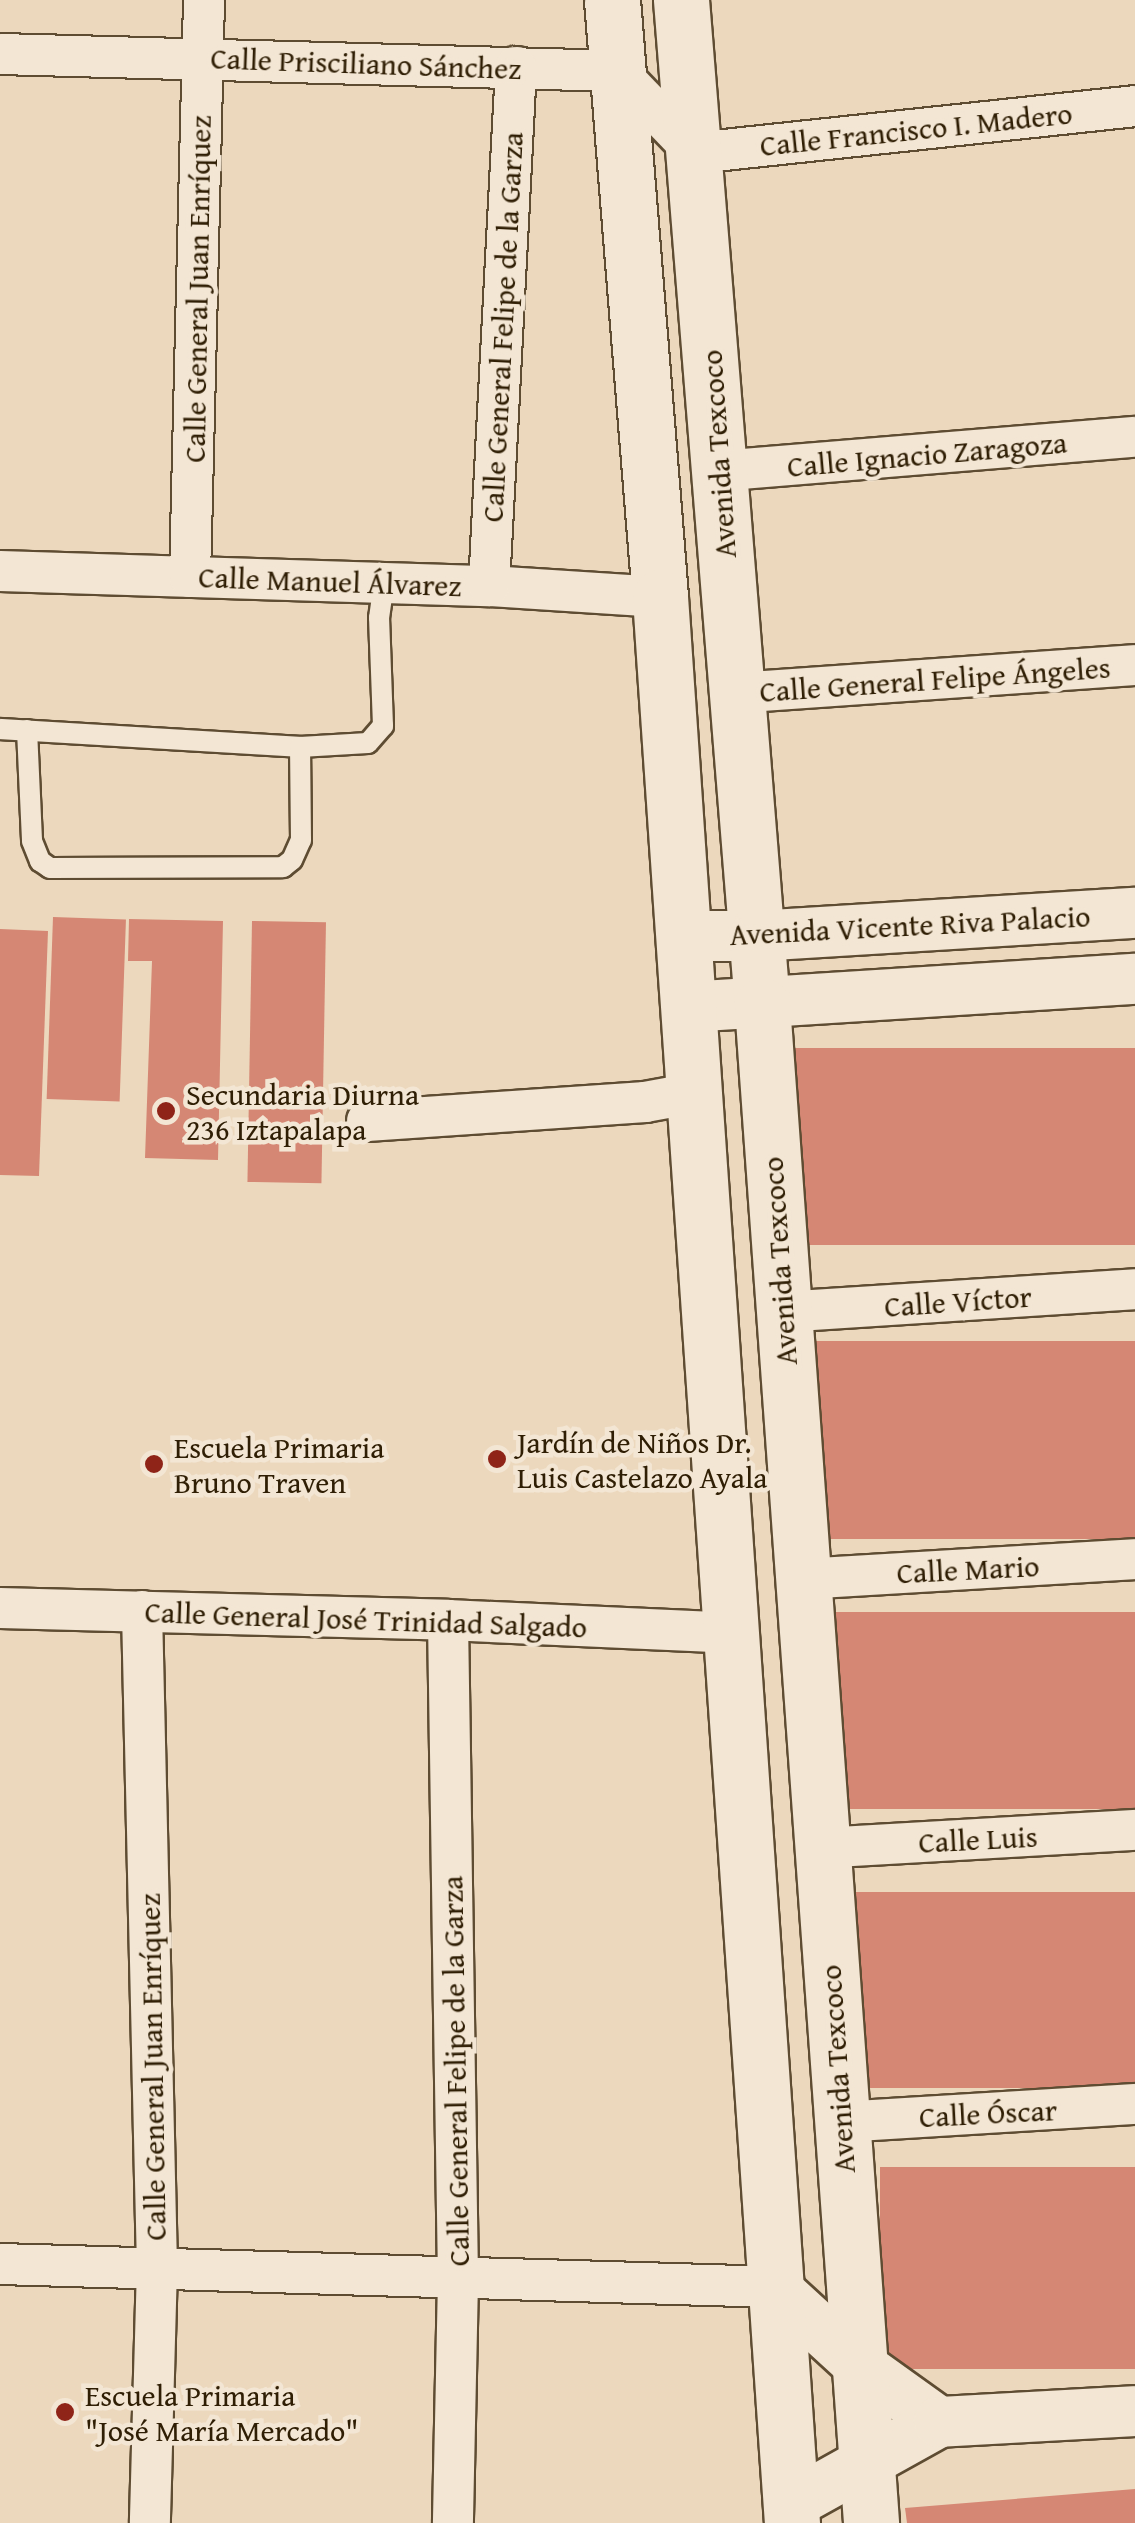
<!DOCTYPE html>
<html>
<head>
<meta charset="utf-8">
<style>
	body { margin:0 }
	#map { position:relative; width:1135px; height:2523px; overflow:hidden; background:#ecd8bd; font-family:"Gentium Book Plus",serif }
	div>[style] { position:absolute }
	.building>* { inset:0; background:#d58774; transform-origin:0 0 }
	.roads { filter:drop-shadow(2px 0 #5e4c32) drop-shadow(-2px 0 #5e4c32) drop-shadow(0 2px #5e4c32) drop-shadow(0 -2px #5e4c32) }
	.service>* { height:20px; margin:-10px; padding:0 10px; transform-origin:10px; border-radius:10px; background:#f3e6d4 }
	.minor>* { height:40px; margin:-20px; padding:0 20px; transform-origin:20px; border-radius:20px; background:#f3e6d4 }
	.tertiary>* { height:50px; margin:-25px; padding:0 25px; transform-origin:25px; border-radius:25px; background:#f3e6d4 }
	.secondary>* { height:55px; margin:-27.5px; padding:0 27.5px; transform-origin:27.5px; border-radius:27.5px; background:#f3e6d4 }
	.dots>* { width:28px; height:28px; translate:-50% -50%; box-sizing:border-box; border:5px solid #f3e6d4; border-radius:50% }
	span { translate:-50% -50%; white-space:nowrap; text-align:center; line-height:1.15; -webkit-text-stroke:9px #f3e6d4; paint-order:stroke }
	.street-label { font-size:30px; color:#2f1e04 }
	.poi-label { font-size:30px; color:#2f1e04 }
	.left { translate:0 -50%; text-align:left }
</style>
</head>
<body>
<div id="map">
	<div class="building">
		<i style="left:53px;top:917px;width:73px;height:182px;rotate:2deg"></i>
		<i style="clip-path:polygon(129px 919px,223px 921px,218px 1160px,145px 1158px,152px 961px,128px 961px)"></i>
		<i style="left:252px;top:921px;width:74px;height:261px;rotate:1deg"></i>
		<i style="clip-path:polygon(0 929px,48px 931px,39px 1176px,0 1175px)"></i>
		<i style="left:1135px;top:1048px;width:197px;height:341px;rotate:90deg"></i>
		<i style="left:1135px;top:1341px;width:198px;height:321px;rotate:90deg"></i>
		<i style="left:1135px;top:1612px;width:197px;height:309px;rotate:90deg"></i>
		<i style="left:1135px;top:1892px;width:196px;height:285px;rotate:90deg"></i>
		<i style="left:1135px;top:2167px;width:202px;height:255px;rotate:90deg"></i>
		<i style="clip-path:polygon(1135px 2489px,1135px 2523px,907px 2523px,905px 2508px)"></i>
	</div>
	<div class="roads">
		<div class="service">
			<i style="left:0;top:729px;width:301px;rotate:3.4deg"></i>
			<i style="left:27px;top:730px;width:111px;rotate:87.4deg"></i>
			<i style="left:32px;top:841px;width:22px;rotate:68deg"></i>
			<i style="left:40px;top:861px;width:12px;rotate:35deg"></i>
			<i style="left:50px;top:868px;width:233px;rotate:-0.2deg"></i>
			<i style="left:283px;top:867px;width:11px;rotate:-38deg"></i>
			<i style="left:292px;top:860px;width:22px;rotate:-66deg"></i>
			<i style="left:301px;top:840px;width:93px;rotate:-90.6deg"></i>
			<i style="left:300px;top:747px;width:68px;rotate:-3.4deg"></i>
			<i style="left:368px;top:743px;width:23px;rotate:-49deg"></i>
			<i style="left:383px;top:726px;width:108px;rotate:-92.1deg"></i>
			<i style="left:379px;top:618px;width:34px;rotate:-82deg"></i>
		</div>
		<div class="minor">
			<i style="left:0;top:54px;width:617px;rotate:1.58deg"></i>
			<i style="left:617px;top:71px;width:114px;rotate:46.1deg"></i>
			<i style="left:696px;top:153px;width:442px;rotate:-6.1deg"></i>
			<i style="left:718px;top:471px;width:418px;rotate:-4.7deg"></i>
			<i style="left:0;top:571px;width:489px;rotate:1.8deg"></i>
			<i style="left:489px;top:586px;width:171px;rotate:3.7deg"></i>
			<i style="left:190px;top:577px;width:577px;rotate:-88.61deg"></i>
			<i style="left:489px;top:586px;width:520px;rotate:-87.02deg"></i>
			<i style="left:735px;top:693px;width:401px;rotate:-4deg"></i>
			<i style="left:367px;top:1121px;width:279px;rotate:-3.9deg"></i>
			<i style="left:645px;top:1102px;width:50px;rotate:-10.4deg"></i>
			<i style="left:782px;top:1312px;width:354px;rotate:-3.7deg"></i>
			<i style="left:801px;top:1579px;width:335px;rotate:-3.4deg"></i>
			<i style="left:0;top:1608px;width:448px;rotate:1.5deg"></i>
			<i style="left:448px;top:1620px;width:283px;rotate:2.6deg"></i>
			<i style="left:142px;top:1611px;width:656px;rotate:88.69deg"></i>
			<i style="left:157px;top:2267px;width:256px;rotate:91.6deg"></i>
			<i style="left:448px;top:1620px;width:660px;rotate:89.13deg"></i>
			<i style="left:458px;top:2280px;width:243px;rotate:91.2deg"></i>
			<i style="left:820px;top:1848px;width:316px;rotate:-3.3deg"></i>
			<i style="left:840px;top:2122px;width:296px;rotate:-3.5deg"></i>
			<i style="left:0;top:2264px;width:774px;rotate:1.7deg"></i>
		</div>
		<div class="tertiary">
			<i style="left:684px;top:936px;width:72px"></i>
			<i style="left:756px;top:936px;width:380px;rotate:-3.5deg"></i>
			<i style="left:687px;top:1007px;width:449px;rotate:-3.6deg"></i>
			<i style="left:774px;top:2287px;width:114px;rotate:42.5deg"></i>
			<i style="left:858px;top:2364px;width:100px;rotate:35.6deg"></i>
			<i style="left:790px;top:2505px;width:171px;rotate:-29.1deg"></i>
			<i style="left:939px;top:2422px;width:196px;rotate:-3.2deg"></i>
		</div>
		<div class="secondary">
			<i style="left:612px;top:0;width:599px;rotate:85.4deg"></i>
			<i style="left:660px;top:597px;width:1931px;rotate:86.08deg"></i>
			<i style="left:681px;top:0;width:1008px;rotate:85.39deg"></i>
			<i style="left:762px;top:1005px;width:1522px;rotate:85.89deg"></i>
		</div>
	</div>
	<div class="dots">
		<i style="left:166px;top:1111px;background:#8f2418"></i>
		<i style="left:497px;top:1459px;background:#8f2418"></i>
		<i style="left:154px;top:1464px;background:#8f2418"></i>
		<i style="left:65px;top:2412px;background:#8f2418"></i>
	</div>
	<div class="street-label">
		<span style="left:366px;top:63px;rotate:2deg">Calle Prisciliano Sánchez</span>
		<span style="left:916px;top:129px;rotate:-6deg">Calle Francisco I. Madero</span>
		<span style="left:197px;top:289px;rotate:-89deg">Calle General Juan Enríquez</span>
		<span style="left:502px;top:327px;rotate:-87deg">Calle General Felipe de la Garza</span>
		<span style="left:718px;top:454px;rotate:-94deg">Avenida Texcoco</span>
		<span style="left:927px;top:454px;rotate:-5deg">Calle Ignacio Zaragoza</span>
		<span style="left:330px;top:581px;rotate:2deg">Calle Manuel Álvarez</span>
		<span style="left:935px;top:679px;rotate:-4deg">Calle General Felipe Ángeles</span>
		<span style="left:910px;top:925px;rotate:-3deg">Avenida Vicente Riva Palacio</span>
		<span style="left:779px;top:1261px;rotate:-94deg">Avenida Texcoco</span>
		<span style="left:958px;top:1301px;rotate:-4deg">Calle Víctor</span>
		<span style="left:968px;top:1569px;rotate:-3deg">Calle Mario</span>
		<span style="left:366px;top:1619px;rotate:2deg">Calle General José Trinidad Salgado</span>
		<span style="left:978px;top:1839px;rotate:-3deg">Calle Luis</span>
		<span style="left:152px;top:2067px;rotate:-91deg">Calle General Juan Enríquez</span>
		<span style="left:837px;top:2069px;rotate:-94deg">Avenida Texcoco</span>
		<span style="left:455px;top:2071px;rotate:-91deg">Calle General Felipe de la Garza</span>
		<span style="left:988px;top:2113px;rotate:-3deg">Calle Óscar</span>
	</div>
	<div class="poi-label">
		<span class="left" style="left:186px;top:1111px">Secundaria Diurna<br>236 Iztapalapa</span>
		<span class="left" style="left:517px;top:1459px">Jardín de Niños Dr.<br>Luis Castelazo Ayala</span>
		<span class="left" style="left:174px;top:1464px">Escuela Primaria<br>Bruno Traven</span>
		<span class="left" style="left:85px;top:2412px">Escuela Primaria<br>"José María Mercado"</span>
	</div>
</div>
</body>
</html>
